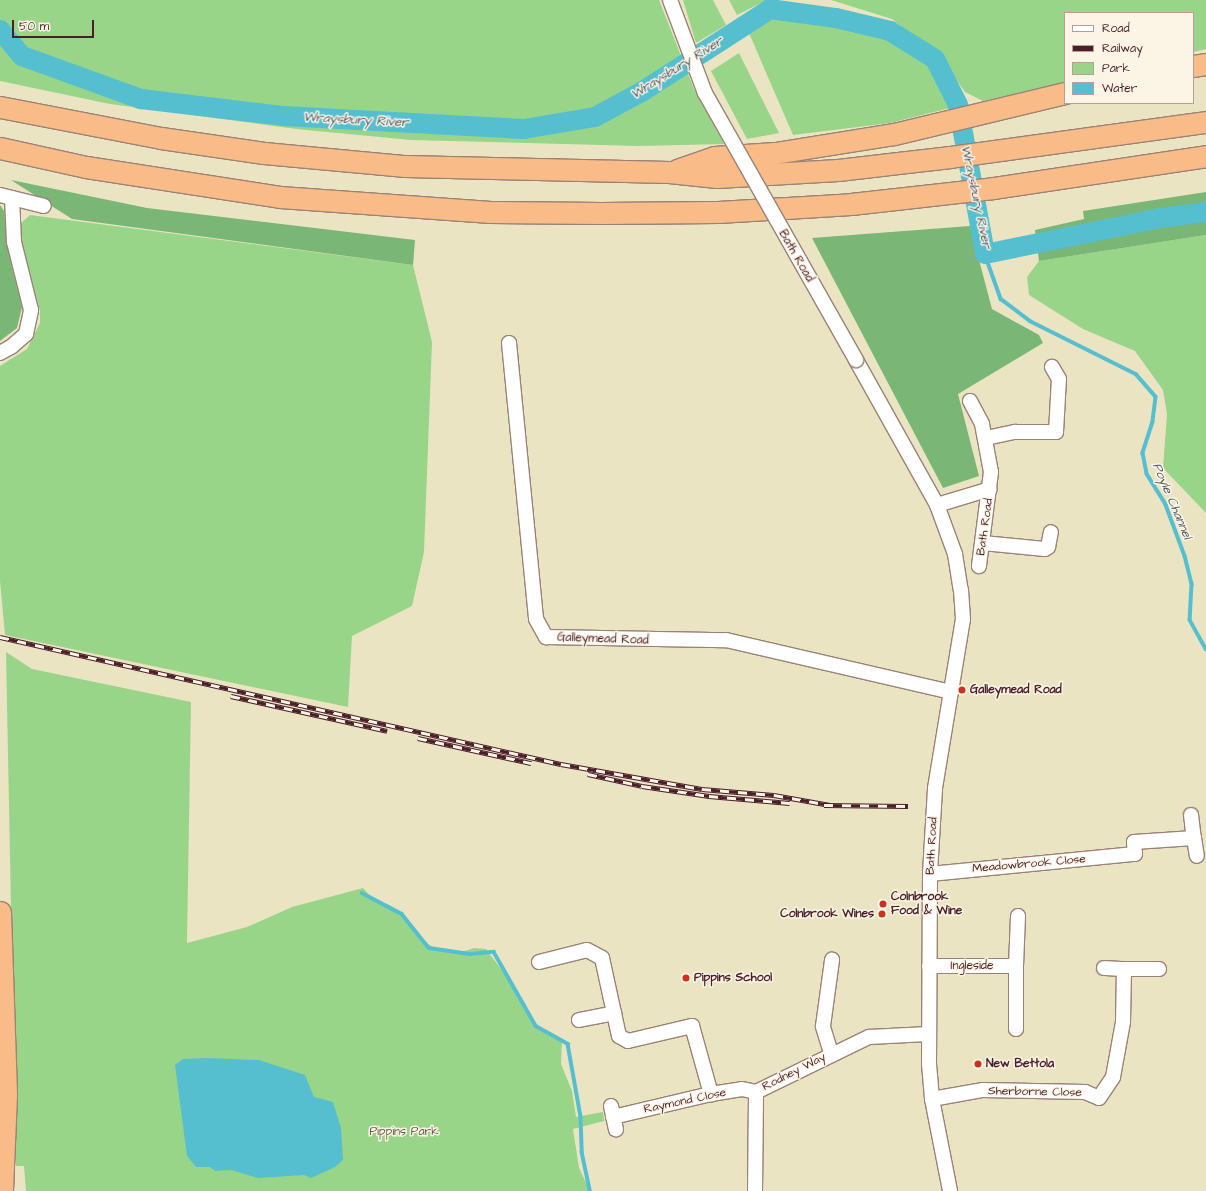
<!DOCTYPE html>
<html>
<head>
<meta charset="utf-8">
<style>
	body { margin:0 }
	#map { position:relative; width:1206px; height:1191px; overflow:hidden; background:#ebe4c2; font-family:"Architects Daughter",sans-serif }
	div>[style] { position:absolute }
	.green>* { inset:0; background:#98d589 }
	.forest>* { inset:0; background:#7ab675 }
	.water>* { inset:0; background:#55bfd0 }
	.stream>* { height:3.5px; margin:-1.75px; padding:0 1.75px; transform-origin:1.75px; border-radius:1.75px; background:#55bfd0 }
	.river>* { height:20px; margin:-10px; padding:0 10px; transform-origin:10px; border-radius:10px; background:#55bfd0 }
	.roads { filter:drop-shadow(1px 0 #9a8276) drop-shadow(-1px 0 #9a8276) drop-shadow(0 1px #9a8276) drop-shadow(0 -1px #9a8276) }
	.minor>* { height:14px; margin:-7px; padding:0 7px; transform-origin:7px; border-radius:7px; background:#fff }
	.highway>* { height:21px; margin:-10.5px; padding:0 10.5px; transform-origin:10.5px; border-radius:10.5px; background:#f9bc89 }
	.rail>* { height:4.5px; margin-top:-2.25px; transform-origin:0; background:repeating-linear-gradient(90deg,#fcf5e5 0 9px,#4a1f2b 0 18px); box-sizing:border-box; border-block:1px solid #4a1f2b }
	.bridges { filter:drop-shadow(1px 0 #9a8276) drop-shadow(-1px 0 #9a8276) drop-shadow(0 1px #9a8276) drop-shadow(0 -1px #9a8276) }
	.minor-bridge>* { height:14px; margin:-7px; padding:0 7px; transform-origin:7px; border-radius:7px; background:#fff }
	.dots>* { width:11px; height:11px; translate:-50% -50%; box-sizing:border-box; border:2px solid #fcf5e5; border-radius:50% }
	span { translate:-50% -50%; white-space:nowrap; text-align:center; line-height:1.15; -webkit-text-stroke:3px #fcf5e5; paint-order:stroke }
	.street-label { font-size:12px; color:#4a1f2b }
	.poi-label { font-size:12px; color:#4a1f2b; font-weight:700 }
	.left { translate:0 -50%; text-align:left }
	.right { translate:-100% -50%; text-align:right }
	.park-label { font-size:12px; color:#615647 }
	.water-label { font-size:13px; color:#4e5765; font-style:italic }
	.legend { position:absolute; left:1064px; top:12px; width:130px; height:92px; box-sizing:border-box; background:#fcf5e5; border:1px solid #b59f9b; margin:0; padding:5px 7px; list-style:none; font-size:12px; color:#4a1f2b }
	.legend li { display:flex; align-items:center; gap:8px; height:20px }
	.legend b { width:20px; border:1px solid #b59f9b }
	.scale { position:absolute; left:12px; top:20px; width:82px; height:18px; box-sizing:border-box; border:2px solid #4a1f2b; border-top:0; padding-left:5px; font-size:12px; line-height:14px; white-space:nowrap; color:#4a1f2b; -webkit-text-stroke:3px #fcf5e5; paint-order:stroke }
</style>
</head>
<body>
<div id="map">
	<div class="green">
		<i style="clip-path:polygon(0 0,659px 0,694px 89px,724px 144px,639px 146px,411px 140px,296px 129px,110px 104px,0 81px)"></i>
		<i style="clip-path:polygon(683px 0,713px 0,726px 25px,696px 43px)"></i>
		<i style="clip-path:polygon(729px 0,767px 0,737px 15px)"></i>
		<i style="clip-path:polygon(831px 0,1206px 0,1206px 49px,1193px 52px,1193px 13px,1065px 13px,1065px 82px,983px 101px,965px 92px,943px 61px,892px 19px)"></i>
		<i style="clip-path:polygon(772px 16px,825px 20px,889px 35px,931px 66px,950px 108px,890px 123px,793px 135px,749px 33px)"></i>
		<i style="clip-path:polygon(739px 53px,779px 133px,747px 139px,711px 71px)"></i>
		<i style="clip-path:polygon(30px 215px,413px 265px,432px 342px,424px 552px,412px 606px,352px 636px,348px 707px,5px 635px,0 581px,0 366px,27px 349px,40px 323px,40px 311px,21px 241px,21px 223px)"></i>
		<i style="clip-path:polygon(1206px 235px,1206px 513px,1163px 468px,1167px 414px,1163px 390px,1135px 351px,1083px 329px,1029px 295px,1027px 277px,1039px 261px)"></i>
		<i style="clip-path:polygon(6px 652px,32px 669px,191px 702px,187px 943px,247px 927px,292px 907px,363px 888px,371px 897px,399px 912px,423px 941px,433px 947px,462px 952px,474px 948px,486px 949px,510px 981px,534px 1025px,562px 1041px,561px 1064px,572px 1091px,576px 1117px,603px 1112px,604px 1121px,573px 1129px,579px 1168px,590px 1191px,26px 1191px,24px 1166px,16px 1166px)"></i>
	</div>
	<div class="forest">
		<i style="clip-path:polygon(11px 180px,147px 208px,415px 240px,413px 265px,72px 219px)"></i>
		<i style="clip-path:polygon(1206px 192px,1206px 235px,1039px 261px,1035px 230px,1084px 219px,1083px 211px)"></i>
		<i style="clip-path:polygon(0 205px,4px 211px,11px 264px,22px 307px,17px 328px,0 341px)"></i>
		<i style="clip-path:polygon(970px 226px,992px 309px,1039px 335px,1043px 343px,958px 394px,979px 476px,943px 488px,812px 238px)"></i>
	</div>
	<div class="water">
		<i style="clip-path:polygon(207px 1058px,259px 1060px,305px 1075px,314px 1097px,333px 1102px,341px 1128px,343px 1160px,335px 1167px,311px 1178px,304px 1175px,258px 1178px,231px 1170px,215px 1171px,210px 1167px,196px 1167px,187px 1156px,175px 1065px,183px 1059px)"></i>
	</div>
	<div class="stream">
		<i style="left:985px;top:254px;width:48px;rotate:70.4deg"></i>
		<i style="left:1001px;top:299px;width:36px;rotate:37deg"></i>
		<i style="left:1030px;top:321px;width:119px;rotate:26.6deg"></i>
		<i style="left:1136px;top:374px;width:30px;rotate:49deg"></i>
		<i style="left:1156px;top:397px;width:25px;rotate:97deg"></i>
		<i style="left:1153px;top:422px;width:33px;rotate:108deg"></i>
		<i style="left:1143px;top:453px;width:21px;rotate:79deg"></i>
		<i style="left:1147px;top:474px;width:36px;rotate:58deg"></i>
		<i style="left:1166px;top:505px;width:54px;rotate:69.6deg"></i>
		<i style="left:1185px;top:556px;width:29px;rotate:76deg"></i>
		<i style="left:1192px;top:584px;width:36px;rotate:93deg"></i>
		<i style="left:1190px;top:620px;width:33px;rotate:61deg"></i>
		<i style="left:362px;top:893px;width:45px;rotate:27.7deg"></i>
		<i style="left:402px;top:914px;width:43px;rotate:51.5deg"></i>
		<i style="left:429px;top:948px;width:41px;rotate:8.3deg"></i>
		<i style="left:470px;top:954px;width:24px;rotate:-5deg"></i>
		<i style="left:494px;top:952px;width:85px;rotate:60.4deg"></i>
		<i style="left:536px;top:1026px;width:37px;rotate:29deg"></i>
		<i style="left:568px;top:1044px;width:74px;rotate:79.9deg"></i>
		<i style="left:581px;top:1117px;width:35px;rotate:88deg"></i>
		<i style="left:582px;top:1152px;width:40px;rotate:78deg"></i>
	</div>
	<div class="river">
		<i style="left:0;top:30px;width:34px;rotate:50deg"></i>
		<i style="left:22px;top:56px;width:127px;rotate:19.9deg"></i>
		<i style="left:141px;top:99px;width:143px;rotate:6.8deg"></i>
		<i style="left:283px;top:116px;width:241px;rotate:3.1deg"></i>
		<i style="left:524px;top:129px;width:72px;rotate:-9.6deg"></i>
		<i style="left:595px;top:117px;width:55px;rotate:-28.4deg"></i>
		<i style="left:643px;top:91px;width:151px;rotate:-32.8deg"></i>
		<i style="left:770px;top:9px;width:67px;rotate:7.8deg"></i>
		<i style="left:836px;top:18px;width:56px;rotate:13.5deg"></i>
		<i style="left:890px;top:31px;width:53px;rotate:31.9deg"></i>
		<i style="left:935px;top:59px;width:51px;rotate:63.4deg"></i>
		<i style="left:958px;top:105px;width:151px;rotate:79.7deg"></i>
		<i style="left:985px;top:254px;width:179px;rotate:-11.6deg"></i>
		<i style="left:1160px;top:218px;width:46px;rotate:-7.4deg"></i>
	</div>
	<div class="roads">
		<div class="minor">
			<i style="left:0;top:195px;width:45px;rotate:14deg"></i>
			<i style="left:509px;top:343px;width:277px;rotate:84.4deg"></i>
			<i style="left:536px;top:619px;width:21px;rotate:61deg"></i>
			<i style="left:546px;top:637px;width:180px;rotate:1deg"></i>
			<i style="left:726px;top:640px;width:231px;rotate:13deg"></i>
			<i style="left:0;top:353px;width:13px;rotate:-29deg"></i>
			<i style="left:11px;top:347px;width:20px;rotate:-41deg"></i>
			<i style="left:26px;top:334px;width:25px;rotate:-78deg"></i>
			<i style="left:31px;top:310px;width:70px;rotate:-104deg"></i>
			<i style="left:14px;top:242px;width:44px;rotate:-92.6deg"></i>
			<i style="left:856px;top:360px;width:166px;rotate:60.8deg"></i>
			<i style="left:937px;top:505px;width:52px;rotate:69.8deg"></i>
			<i style="left:955px;top:554px;width:36px;rotate:81deg"></i>
			<i style="left:961px;top:590px;width:29px;rotate:86deg"></i>
			<i style="left:963px;top:619px;width:172px;rotate:99.4deg"></i>
			<i style="left:935px;top:789px;width:85px;rotate:93.4deg"></i>
			<i style="left:930px;top:874px;width:190px;rotate:90.3deg"></i>
			<i style="left:929px;top:1064px;width:35px;rotate:85deg"></i>
			<i style="left:932px;top:1099px;width:94px;rotate:78.9deg"></i>
			<i style="left:970px;top:401px;width:26px;rotate:62deg"></i>
			<i style="left:982px;top:424px;width:49px;rotate:79.4deg"></i>
			<i style="left:991px;top:472px;width:95px;rotate:97.3deg"></i>
			<i style="left:986px;top:438px;width:30px;rotate:-12deg"></i>
			<i style="left:1015px;top:432px;width:41px"></i>
			<i style="left:1056px;top:432px;width:53px;rotate:-86.8deg"></i>
			<i style="left:1059px;top:379px;width:14px;rotate:-120deg"></i>
			<i style="left:937px;top:505px;width:55px;rotate:-16.8deg"></i>
			<i style="left:983px;top:543px;width:62px;rotate:5.5deg"></i>
			<i style="left:1045px;top:549px;width:4px;rotate:-34deg"></i>
			<i style="left:1048px;top:547px;width:15px;rotate:-79deg"></i>
			<i style="left:1191px;top:815px;width:23px;rotate:83deg"></i>
			<i style="left:930px;top:874px;width:206px;rotate:-5.6deg"></i>
			<i style="left:1135px;top:854px;width:12px;rotate:-95deg"></i>
			<i style="left:1134px;top:842px;width:60px;rotate:-3.8deg"></i>
			<i style="left:1194px;top:838px;width:18px;rotate:81deg"></i>
			<i style="left:539px;top:962px;width:49px;rotate:-14deg"></i>
			<i style="left:587px;top:950px;width:17px;rotate:28deg"></i>
			<i style="left:602px;top:958px;width:80px;rotate:77.7deg"></i>
			<i style="left:619px;top:1036px;width:10px;rotate:29deg"></i>
			<i style="left:628px;top:1041px;width:66px;rotate:-13.2deg"></i>
			<i style="left:692px;top:1026px;width:71px;rotate:74.4deg"></i>
			<i style="left:929px;top:966px;width:87px"></i>
			<i style="left:1016px;top:966px;width:50px;rotate:-87.7deg"></i>
			<i style="left:1016px;top:966px;width:63px;rotate:90deg"></i>
			<i style="left:1104px;top:968px;width:20px;rotate:3deg"></i>
			<i style="left:579px;top:1020px;width:36px;rotate:-11deg"></i>
			<i style="left:831px;top:1053px;width:28px;rotate:-107deg"></i>
			<i style="left:823px;top:1026px;width:67px;rotate:-82.2deg"></i>
			<i style="left:932px;top:1099px;width:52px;rotate:-10deg"></i>
			<i style="left:983px;top:1090px;width:102px;rotate:1.1deg"></i>
			<i style="left:1085px;top:1092px;width:15px;rotate:23deg"></i>
			<i style="left:1099px;top:1098px;width:25px;rotate:-56deg"></i>
			<i style="left:1113px;top:1077px;width:56px;rotate:-79.7deg"></i>
			<i style="left:1123px;top:1022px;width:53px;rotate:-88.9deg"></i>
			<i style="left:1124px;top:969px;width:35px"></i>
			<i style="left:611px;top:1106px;width:24px;rotate:78deg"></i>
			<i style="left:613px;top:1117px;width:101px;rotate:-13.2deg"></i>
			<i style="left:711px;top:1094px;width:31px;rotate:-9deg"></i>
			<i style="left:742px;top:1089px;width:14px;rotate:12deg"></i>
			<i style="left:755px;top:1191px;width:99px;rotate:-89.4deg"></i>
			<i style="left:756px;top:1092px;width:126px;rotate:-26deg"></i>
			<i style="left:869px;top:1037px;width:59px;rotate:-2.9deg"></i>
		</div>
		<div class="highway">
			<i style="left:1193px;top:66px;width:13px;rotate:-9deg"></i>
			<i style="left:0;top:107px;width:164px;rotate:10.9deg"></i>
			<i style="left:161px;top:138px;width:104px;rotate:8.3deg"></i>
			<i style="left:264px;top:153px;width:142px;rotate:5.3deg"></i>
			<i style="left:405px;top:166px;width:264px;rotate:1.3deg"></i>
			<i style="left:669px;top:172px;width:48px;rotate:5.9deg"></i>
			<i style="left:717px;top:177px;width:121px;rotate:-3.3deg"></i>
			<i style="left:838px;top:170px;width:113px;rotate:-6.6deg"></i>
			<i style="left:950px;top:157px;width:258px;rotate:-7.8deg"></i>
			<i style="left:0;top:148px;width:88px;rotate:12.5deg"></i>
			<i style="left:86px;top:167px;width:196px;rotate:8.8deg"></i>
			<i style="left:280px;top:197px;width:211px;rotate:4.1deg"></i>
			<i style="left:490px;top:212px;width:111px;rotate:0.5deg"></i>
			<i style="left:601px;top:213px;width:117px;rotate:-0.5deg"></i>
			<i style="left:718px;top:212px;width:133px;rotate:-3.4deg"></i>
			<i style="left:851px;top:204px;width:143px;rotate:-6.4deg"></i>
			<i style="left:993px;top:188px;width:215px;rotate:-8.5deg"></i>
			<i style="left:677px;top:170px;width:39px;rotate:-19deg"></i>
			<i style="left:714px;top:157px;width:61px;rotate:-3.8deg"></i>
			<i style="left:775px;top:153px;width:121px;rotate:-9.1deg"></i>
			<i style="left:894px;top:134px;width:176px;rotate:-13.5deg"></i>
			<i style="left:0;top:912px;width:183px;rotate:88.1deg"></i>
			<i style="left:6px;top:1095px;width:96px;rotate:92.4deg"></i>
		</div>
	</div>
	<div class="rail">
		<i style="left:0;top:637px;width:575px;rotate:12.76deg"></i>
		<i style="left:561px;top:764px;width:143px;rotate:10.1deg"></i>
		<i style="left:702px;top:789px;width:72px;rotate:4.8deg"></i>
		<i style="left:774px;top:795px;width:57px;rotate:10.1deg"></i>
		<i style="left:231px;top:696px;width:160px;rotate:12.6deg"></i>
		<i style="left:418px;top:738px;width:116px;rotate:12.5deg"></i>
		<i style="left:588px;top:774px;width:55px;rotate:12.5deg"></i>
		<i style="left:642px;top:786px;width:68px;rotate:8.5deg"></i>
		<i style="left:709px;top:796px;width:81px;rotate:4.9deg"></i>
		<i style="left:824px;top:805px;width:84px;rotate:0.7deg"></i>
	</div>
	<div class="bridges">
		<div class="minor-bridge">
			<i style="left:670px;top:0;width:99px;rotate:69.4deg"></i>
			<i style="left:705px;top:93px;width:307px;rotate:60.5deg"></i>
		</div>
	</div>
	<div class="dots">
		<i style="left:962px;top:690px;background:#c8321e"></i>
		<i style="left:883px;top:904px;background:#c8321e"></i>
		<i style="left:882px;top:914px;background:#c8321e"></i>
		<i style="left:686px;top:978px;background:#c8321e"></i>
		<i style="left:978px;top:1064px;background:#c8321e"></i>
	</div>
	<div class="street-label">
		<span style="left:796px;top:256px;rotate:60deg">Bath Road</span>
		<span style="left:985px;top:527px;rotate:-82deg">Bath Road</span>
		<span style="left:603px;top:639px;rotate:2deg">Galleymead Road</span>
		<span style="left:932px;top:846px;rotate:-87deg">Bath Road</span>
		<span style="left:1029px;top:864px;rotate:-5deg">Meadowbrook Close</span>
		<span style="left:972px;top:966px">Ingleside</span>
		<span style="left:794px;top:1072px;rotate:-27deg">Rodney Way</span>
		<span style="left:1035px;top:1092px;rotate:1deg">Sherborne Close</span>
		<span style="left:685px;top:1101px;rotate:-12deg">Raymond Close</span>
	</div>
	<div class="poi-label">
		<span class="left" style="left:970px;top:690px">Galleymead Road</span>
		<span class="left" style="left:891px;top:904px">Colnbrook<br>Food &amp; Wine</span>
		<span class="right" style="left:874px;top:914px">Colnbrook Wines</span>
		<span class="left" style="left:694px;top:978px">Pippins School</span>
		<span class="left" style="left:986px;top:1064px">New Bettola</span>
	</div>
	<div class="park-label">
		<span style="left:404px;top:1132px">Pippins Park</span>
	</div>
	<div class="water-label">
		<span style="left:677px;top:68px;rotate:-32deg">Wraysbury River</span>
		<span style="left:356px;top:120px;rotate:3deg">Wraysbury River</span>
		<span style="left:976px;top:197px;rotate:78deg">Wraysbury River</span>
		<span style="left:1172px;top:501px;rotate:67deg">Poyle Channel</span>
	</div>
	<ul class="legend">
	<li><b style="height:5px;background:#fff"></b>Road</li>
	<li><b style="height:5px;background:#4a1f2b"></b>Railway</li>
	<li><b style="height:11px;background:#98d589"></b>Park</li>
	<li><b style="height:11px;background:#55bfd0"></b>Water</li>
	</ul>
	<div class="scale">50 m</div>
</div>
</body>
</html>
